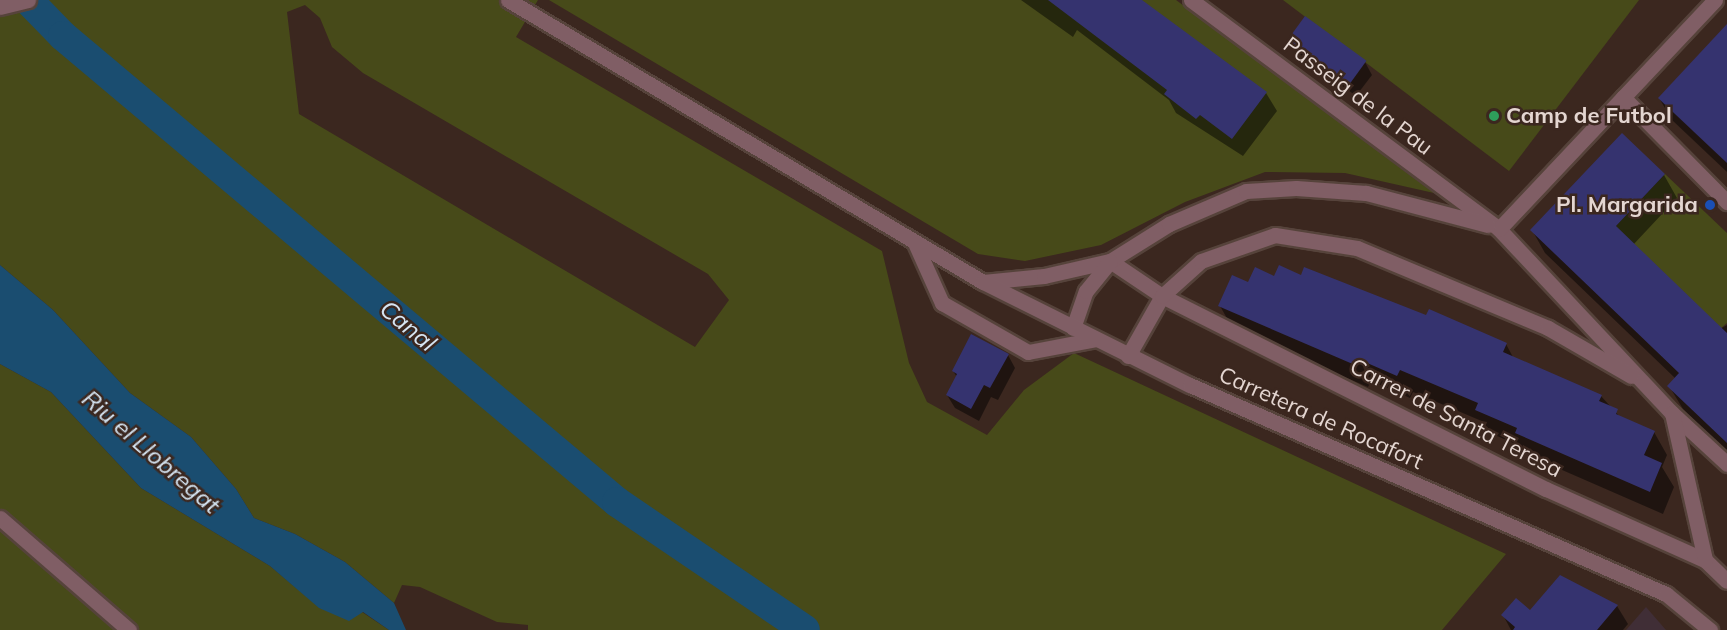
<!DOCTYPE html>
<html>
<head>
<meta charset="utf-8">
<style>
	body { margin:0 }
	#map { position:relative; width:1727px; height:630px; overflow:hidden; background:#3b271f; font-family:Mulish,sans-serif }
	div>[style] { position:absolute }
	.industrial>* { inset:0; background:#402e36 }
	.green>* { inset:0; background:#474a19 }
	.water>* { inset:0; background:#1a4d70 }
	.shadow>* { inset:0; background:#0007 }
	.canal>* { height:30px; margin:-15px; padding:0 15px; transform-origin:15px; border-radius:15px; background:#1a4d70 }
	.building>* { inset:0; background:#35336f; transform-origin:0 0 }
	.roads { filter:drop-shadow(2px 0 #56433b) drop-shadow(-2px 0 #56433b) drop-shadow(0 2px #56433b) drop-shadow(0 -2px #56433b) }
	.service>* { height:15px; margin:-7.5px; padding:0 7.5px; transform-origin:7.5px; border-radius:7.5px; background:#805e65 }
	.minor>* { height:15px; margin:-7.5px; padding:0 7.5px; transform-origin:7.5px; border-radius:7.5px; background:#805e65 }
	.tertiary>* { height:15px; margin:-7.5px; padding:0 7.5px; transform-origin:7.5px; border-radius:7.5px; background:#805e65 }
	.dots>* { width:16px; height:16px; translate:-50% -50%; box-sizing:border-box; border:3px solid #3b271f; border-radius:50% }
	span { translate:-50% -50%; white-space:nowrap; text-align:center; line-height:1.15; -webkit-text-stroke:5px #3b271f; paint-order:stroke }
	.street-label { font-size:22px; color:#e4d6d1 }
	.poi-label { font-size:22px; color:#e4d6d1; font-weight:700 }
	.left { translate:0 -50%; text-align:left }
	.right { translate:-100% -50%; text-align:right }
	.water-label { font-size:24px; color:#d5e5f3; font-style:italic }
</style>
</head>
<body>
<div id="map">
	<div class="industrial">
		<i style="clip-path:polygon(1646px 607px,1666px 630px,1626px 630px)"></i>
	</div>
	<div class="green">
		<i style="clip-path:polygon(evenodd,0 0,538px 0,516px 37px,882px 251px,909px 363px,927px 402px,987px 435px,1024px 390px,1074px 353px,1506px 554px,1442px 630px,528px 630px,528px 625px,497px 622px,420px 587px,402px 585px,394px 603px,345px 562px,295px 534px,254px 518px,236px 489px,191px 437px,130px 393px,53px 310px,0 265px,0 0,305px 5px,320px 18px,332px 47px,363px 73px,708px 274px,729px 300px,695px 347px,299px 114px,287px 12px,305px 5px)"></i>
		<i style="clip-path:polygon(549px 0,1176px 0,1434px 193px,1345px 173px,1265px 172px,1185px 202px,1101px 245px,1025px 261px,978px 254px)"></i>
		<i style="clip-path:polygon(1283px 0,1639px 0,1509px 171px)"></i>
		<i style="clip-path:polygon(1665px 174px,1727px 233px,1727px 323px,1713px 335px,1616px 226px)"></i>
		<i style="clip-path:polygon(0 364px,51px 392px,141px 488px,270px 566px,320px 608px,362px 612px,389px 630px,0 630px)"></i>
	</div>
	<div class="water">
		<i style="clip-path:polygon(0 265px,53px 310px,130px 393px,191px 437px,236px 489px,254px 518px,295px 534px,345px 562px,394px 603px,406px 630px,389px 630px,363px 612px,349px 621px,319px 608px,270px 566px,141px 488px,51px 392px,0 364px)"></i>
	</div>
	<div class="shadow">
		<i style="clip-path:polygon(1021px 0,1137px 0,1266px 93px,1277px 111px,1243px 156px,1176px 113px,1169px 100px,1077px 30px,1073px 37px)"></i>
		<i style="clip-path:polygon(1727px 26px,1727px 172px,1672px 120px,1659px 98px)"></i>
		<i style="clip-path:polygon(1289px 39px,1365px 62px,1372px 75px,1356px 96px,1297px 52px)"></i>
		<i style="clip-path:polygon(1664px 175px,1677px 198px,1633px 245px,1720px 329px,1727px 325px,1727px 452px,1683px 409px,1669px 386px,1676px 379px,1545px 253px,1532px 230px)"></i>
		<i style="clip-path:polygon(1302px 277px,1506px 344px,1514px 359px,1601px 396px,1620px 417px,1654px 432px,1667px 455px,1662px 467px,1674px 487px,1663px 514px,1530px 456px,1525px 448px,1490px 433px,1484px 422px,1413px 392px,1410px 398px,1371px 381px,1368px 387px,1233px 329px,1220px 306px,1249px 284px,1275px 278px)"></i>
		<i style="clip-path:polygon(1008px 355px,1015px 368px,998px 400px,991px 397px,979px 421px,955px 408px,947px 395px,957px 377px,953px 371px)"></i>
		<i style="clip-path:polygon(1617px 606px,1628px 624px,1623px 630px,1511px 630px,1503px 615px)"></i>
	</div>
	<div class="canal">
		<i style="left:28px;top:0;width:50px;rotate:45.8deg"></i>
		<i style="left:63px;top:36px;width:724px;rotate:40.07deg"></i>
		<i style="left:617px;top:502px;width:227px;rotate:34.2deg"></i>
	</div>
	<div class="building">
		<i style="clip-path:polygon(1048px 0,1142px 0,1267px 92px,1232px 139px,1200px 115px,1196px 119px,1164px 94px,1167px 90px)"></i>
		<i style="left:1305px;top:16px;width:76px;height:29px;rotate:36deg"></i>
		<i style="clip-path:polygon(1727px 24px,1727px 163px,1658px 98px)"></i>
		<i style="clip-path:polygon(1622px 133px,1665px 174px,1616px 226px,1727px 333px,1727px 443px,1667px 386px,1679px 373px,1530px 230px)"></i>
		<i style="clip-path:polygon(1279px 265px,1301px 275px,1304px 267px,1426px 315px,1429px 309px,1507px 343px,1503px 352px,1602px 395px,1599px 401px,1618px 409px,1616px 414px,1655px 431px,1644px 455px,1662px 463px,1650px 492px,1515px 433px,1517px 428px,1475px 410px,1478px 403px,1400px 370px,1397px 376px,1358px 359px,1355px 365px,1218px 306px,1232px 275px,1248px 282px,1255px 267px,1274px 276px)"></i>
		<i style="clip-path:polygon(971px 334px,1009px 354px,990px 388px,984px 385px,971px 409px,946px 395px,957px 374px,952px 371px)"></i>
		<i style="clip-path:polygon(1560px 575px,1618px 605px,1597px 630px,1513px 630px,1515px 627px,1501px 615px,1516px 598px,1530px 610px)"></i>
	</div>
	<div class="roads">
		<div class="service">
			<i style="left:915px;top:243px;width:66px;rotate:65.8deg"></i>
			<i style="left:942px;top:303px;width:99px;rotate:29.7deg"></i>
			<i style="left:1028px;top:352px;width:69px;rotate:-10.8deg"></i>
		</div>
		<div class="minor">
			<i style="left:1191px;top:0;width:384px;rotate:36.6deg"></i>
			<i style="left:1499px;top:229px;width:253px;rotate:46.8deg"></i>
			<i style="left:1672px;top:413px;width:75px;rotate:42.8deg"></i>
			<i style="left:1623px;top:97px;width:148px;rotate:45.3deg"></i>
			<i style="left:1499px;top:229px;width:315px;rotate:-46.7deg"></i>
			<i style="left:1110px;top:261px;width:63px;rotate:33.9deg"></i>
			<i style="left:1162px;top:296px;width:430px;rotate:26.7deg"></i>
			<i style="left:1546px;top:489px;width:174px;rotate:24.1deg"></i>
			<i style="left:1705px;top:560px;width:30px;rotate:44deg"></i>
			<i style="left:983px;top:282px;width:61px;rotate:-5.6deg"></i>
			<i style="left:1044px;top:276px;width:68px;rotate:-12.8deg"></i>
			<i style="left:1110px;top:261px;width:70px;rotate:-32.1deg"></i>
			<i style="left:1169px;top:224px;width:84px;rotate:-23.2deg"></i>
			<i style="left:1246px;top:191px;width:50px;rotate:-3.4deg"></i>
			<i style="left:1296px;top:188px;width:70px;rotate:4.1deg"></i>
			<i style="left:1366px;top:193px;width:126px;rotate:14.7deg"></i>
			<i style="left:1073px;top:328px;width:39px;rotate:-71deg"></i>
			<i style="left:1086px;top:291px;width:38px;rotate:-51deg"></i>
			<i style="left:1128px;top:356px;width:69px;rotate:-60.5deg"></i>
			<i style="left:1162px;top:296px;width:52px;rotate:-41.9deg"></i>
			<i style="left:1201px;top:261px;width:78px;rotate:-19.4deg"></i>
			<i style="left:1275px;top:235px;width:83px;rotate:9deg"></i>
			<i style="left:1357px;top:248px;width:207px;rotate:22.7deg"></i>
			<i style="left:1548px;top:328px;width:96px;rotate:30deg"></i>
			<i style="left:1672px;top:413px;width:151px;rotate:77.3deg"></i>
		</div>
		<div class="tertiary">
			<i style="left:508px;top:0;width:552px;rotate:30.7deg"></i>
			<i style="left:983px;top:282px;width:231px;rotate:26.5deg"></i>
			<i style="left:1190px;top:385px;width:520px;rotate:23.71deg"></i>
			<i style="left:1666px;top:594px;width:57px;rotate:39.3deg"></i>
			<i style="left:0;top:7px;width:29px;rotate:-14deg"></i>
			<i style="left:0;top:518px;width:171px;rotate:41deg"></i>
		</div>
	</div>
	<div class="dots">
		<i style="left:1494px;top:116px;background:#2e9e5b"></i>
		<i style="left:1710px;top:205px;background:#1a4fb4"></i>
	</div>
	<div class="street-label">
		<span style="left:1358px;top:96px;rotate:37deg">Passeig de la Pau</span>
		<span style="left:1321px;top:418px;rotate:24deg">Carretera de Rocafort</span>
		<span style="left:1456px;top:418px;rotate:27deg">Carrer de Santa Teresa</span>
	</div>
	<div class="poi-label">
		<span class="left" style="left:1506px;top:116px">Camp de Futbol</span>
		<span class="right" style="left:1698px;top:205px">Pl. Margarida</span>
	</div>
	<div class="water-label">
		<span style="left:408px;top:326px;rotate:40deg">Canal</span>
		<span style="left:151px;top:452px;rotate:41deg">Riu el Llobregat</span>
	</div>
</div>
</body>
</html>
